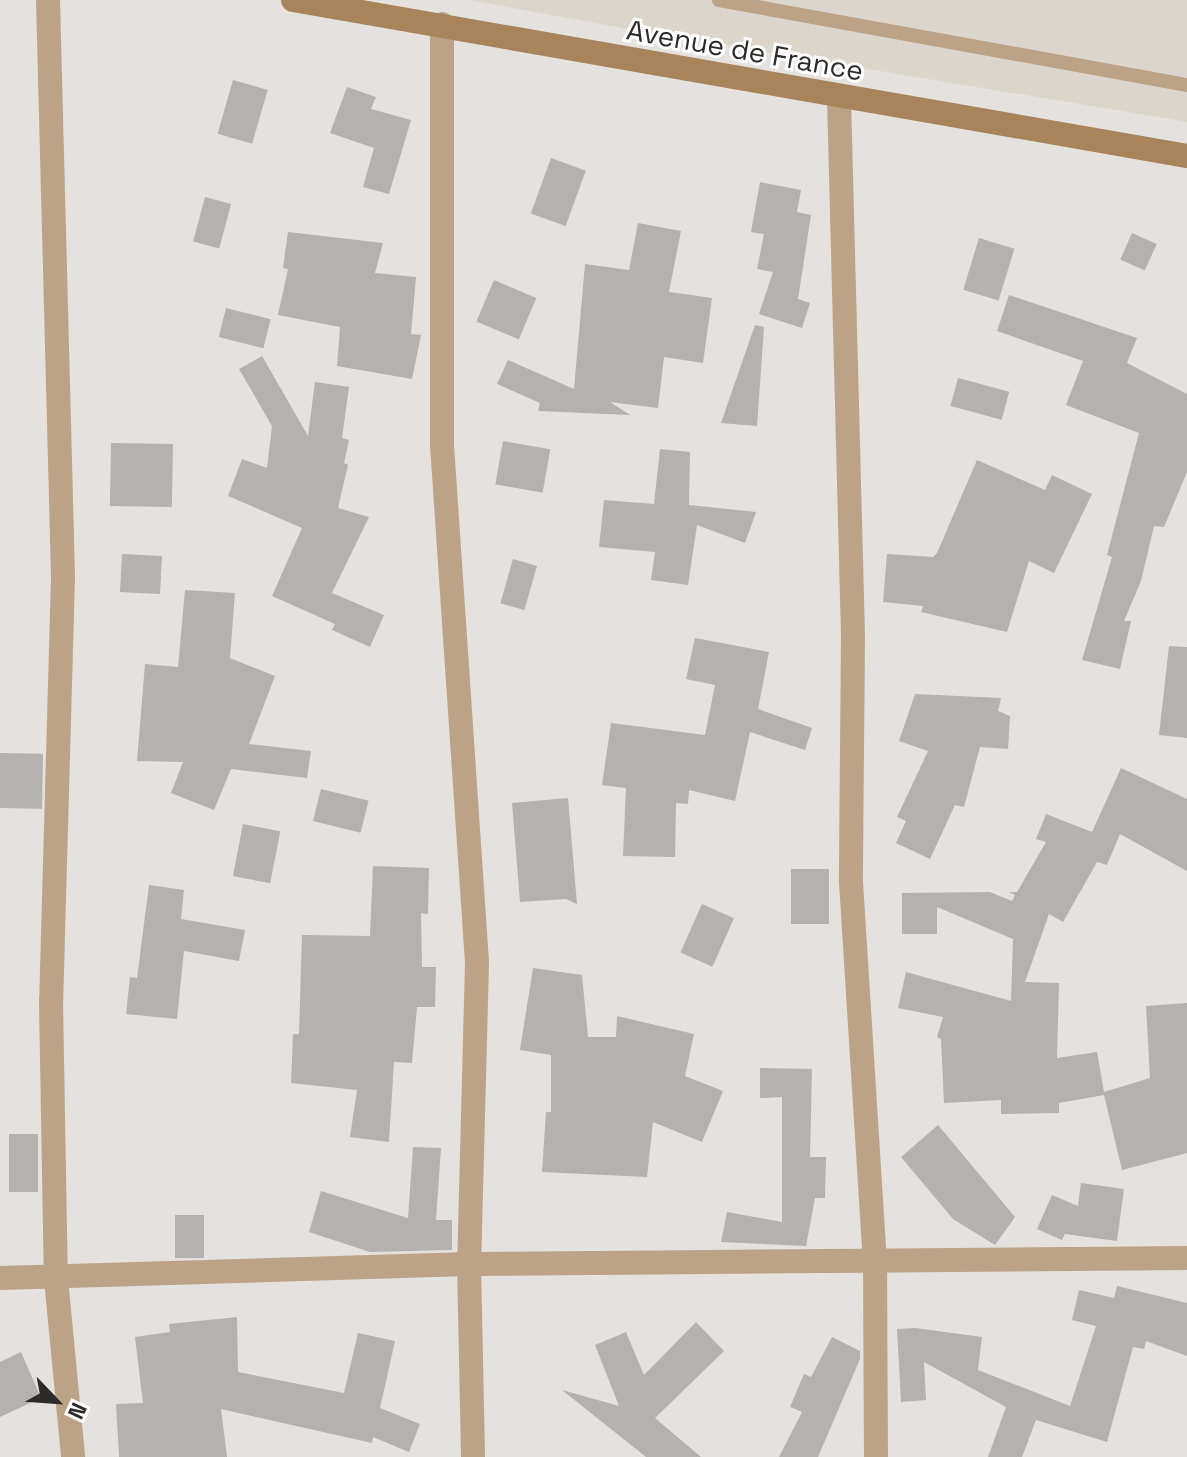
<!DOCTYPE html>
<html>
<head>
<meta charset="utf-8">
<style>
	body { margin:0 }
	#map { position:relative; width:1187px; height:1457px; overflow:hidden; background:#e4e1de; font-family:"Space Grotesk",sans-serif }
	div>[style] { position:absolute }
	.built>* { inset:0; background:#dcd5cc }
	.building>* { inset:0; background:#b4b1ae; transform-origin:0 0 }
	.lane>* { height:14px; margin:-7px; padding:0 7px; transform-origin:7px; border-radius:7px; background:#bca388 }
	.street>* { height:24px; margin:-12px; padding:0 12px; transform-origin:12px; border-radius:12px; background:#bca388 }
	.secondary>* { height:24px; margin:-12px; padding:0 12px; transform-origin:12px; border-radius:12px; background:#a8845b }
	span { translate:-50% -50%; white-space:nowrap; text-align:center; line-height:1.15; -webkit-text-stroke:6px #fff; paint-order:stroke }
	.street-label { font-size:28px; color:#2c2b2a }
	.north { position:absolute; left:16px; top:1361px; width:80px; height:80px; -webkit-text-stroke:6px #fff; paint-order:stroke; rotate:115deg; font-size:22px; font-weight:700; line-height:32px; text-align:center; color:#2c2b2a }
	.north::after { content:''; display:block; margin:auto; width:28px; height:36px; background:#2c2b2a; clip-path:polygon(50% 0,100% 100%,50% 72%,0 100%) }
</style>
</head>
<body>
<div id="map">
	<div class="built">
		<i style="clip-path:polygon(469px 0,1187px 0,1187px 122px,628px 29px)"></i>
	</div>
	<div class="building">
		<i style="left:233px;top:80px;width:36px;height:56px;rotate:16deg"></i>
		<i style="clip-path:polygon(347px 87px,376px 97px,371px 109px,411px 120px,389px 194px,363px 187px,374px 148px,330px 133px)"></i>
		<i style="left:551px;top:158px;width:37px;height:59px;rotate:20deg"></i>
		<i style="clip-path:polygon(760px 182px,801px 190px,797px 212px,811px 215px,798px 299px,810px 303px,802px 328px,759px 314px,773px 272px,757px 269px,764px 234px,751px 232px)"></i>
		<i style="left:205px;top:197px;width:27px;height:46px;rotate:15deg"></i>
		<i style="clip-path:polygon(638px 223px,681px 231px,669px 292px,712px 298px,703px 363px,664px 357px,658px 408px,610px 402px,630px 415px,538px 411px,540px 403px,497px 384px,508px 360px,574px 389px,585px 264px,629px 270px)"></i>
		<i style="clip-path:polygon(288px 232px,383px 243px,375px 273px,416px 277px,411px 334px,421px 335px,412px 379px,337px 366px,340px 327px,278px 315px,288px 269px,283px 268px)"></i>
		<i style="left:1132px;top:233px;width:27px;height:29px;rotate:24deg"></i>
		<i style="left:979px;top:238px;width:37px;height:54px;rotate:17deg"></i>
		<i style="left:494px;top:280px;width:46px;height:45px;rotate:23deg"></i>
		<i style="clip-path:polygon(1009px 295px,1137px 338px,1127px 363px,1187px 394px,1187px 472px,1164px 527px,1154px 526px,1141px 581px,1124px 621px,1131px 621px,1120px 669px,1082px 660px,1112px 557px,1107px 555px,1139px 433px,1066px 405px,1083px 361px,997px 331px)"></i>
		<i style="left:226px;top:308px;width:46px;height:30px;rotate:14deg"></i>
		<i style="clip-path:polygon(755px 325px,764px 327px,757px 426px,721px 423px)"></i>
		<i style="clip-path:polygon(262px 356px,308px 436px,315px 382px,349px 387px,342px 438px,349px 440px,344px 463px,348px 465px,338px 508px,369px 517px,332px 593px,384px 615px,370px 647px,332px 630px,335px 624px,272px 596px,302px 528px,228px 496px,242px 459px,267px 468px,272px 426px,239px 369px)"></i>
		<i style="left:958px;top:378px;width:53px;height:29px;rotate:15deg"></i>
		<i style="left:503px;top:441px;width:48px;height:44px;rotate:10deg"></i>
		<i style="left:111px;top:443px;width:62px;height:63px;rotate:1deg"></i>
		<i style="clip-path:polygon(660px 449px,690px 452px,689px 505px,756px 512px,745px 543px,697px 525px,688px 585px,651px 580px,655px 552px,599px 547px,604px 500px,654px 504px)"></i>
		<i style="clip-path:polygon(977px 460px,1045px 490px,1052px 475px,1092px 494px,1054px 573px,1029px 561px,1007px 632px,921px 612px,923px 606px,883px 602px,887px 554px,933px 557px,937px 553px)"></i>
		<i style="left:122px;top:554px;width:40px;height:38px;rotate:3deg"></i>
		<i style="left:513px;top:559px;width:25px;height:46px;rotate:16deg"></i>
		<i style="clip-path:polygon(185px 590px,235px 593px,230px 658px,275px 676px,249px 744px,311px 751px,307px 778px,231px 769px,214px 810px,171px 793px,183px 762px,137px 761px,145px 664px,178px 667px)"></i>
		<i style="clip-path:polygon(695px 638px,769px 652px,758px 709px,812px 728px,805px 750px,750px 732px,735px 801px,689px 790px,688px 804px,676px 803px,675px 857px,623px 856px,626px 788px,602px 785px,611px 723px,705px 735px,715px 685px,686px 679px)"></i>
		<i style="clip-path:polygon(1169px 646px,1187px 647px,1187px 738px,1159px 735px)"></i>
		<i style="clip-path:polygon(915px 694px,1001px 698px,998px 711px,1010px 716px,1008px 749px,980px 747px,964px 807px,955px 805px,930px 859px,896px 843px,906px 821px,897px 817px,928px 751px,899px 741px)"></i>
		<i style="left:0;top:753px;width:43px;height:55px;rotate:1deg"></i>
		<i style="clip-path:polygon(1121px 768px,1187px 799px,1187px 871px,1120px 834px,1107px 865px,1097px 862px,1063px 922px,1049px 914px,1025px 982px,1059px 983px,1057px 1058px,1097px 1052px,1104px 1092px,1150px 1078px,1146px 1006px,1187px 1003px,1187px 1153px,1122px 1170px,1104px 1095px,1059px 1103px,1059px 1113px,1001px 1114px,1001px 1100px,944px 1103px,941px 1039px,937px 1037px,943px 1017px,898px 1008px,906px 972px,1011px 1001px,1013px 939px,937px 907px,937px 934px,902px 934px,902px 893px,990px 892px,1012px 901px,1015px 895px,1009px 892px,1017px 892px,1046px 842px,1036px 839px,1046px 814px,1092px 832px)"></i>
		<i style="left:321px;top:789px;width:49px;height:33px;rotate:14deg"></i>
		<i style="clip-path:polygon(568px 798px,577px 904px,566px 899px,520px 902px,512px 803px)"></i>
		<i style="left:243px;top:824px;width:38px;height:53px;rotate:11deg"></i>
		<i style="clip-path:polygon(373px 866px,429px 868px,428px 914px,421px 913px,422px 967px,436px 967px,435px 1007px,417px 1007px,412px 1063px,394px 1062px,389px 1142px,350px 1137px,357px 1090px,291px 1083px,293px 1034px,299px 1034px,302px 935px,370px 936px)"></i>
		<i style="left:791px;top:869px;width:38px;height:55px"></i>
		<i style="clip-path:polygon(149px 885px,184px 890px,181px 919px,245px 930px,239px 961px,184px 951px,177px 1019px,126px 1014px,130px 977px,137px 978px)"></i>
		<i style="left:702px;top:904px;width:35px;height:53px;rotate:24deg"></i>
		<i style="clip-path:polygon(533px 968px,582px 975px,588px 1037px,616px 1037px,617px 1016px,694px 1034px,685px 1076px,723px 1091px,702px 1142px,653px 1122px,647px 1177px,542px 1172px,546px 1112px,551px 1112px,551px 1055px,520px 1050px)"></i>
		<i style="clip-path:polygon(760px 1068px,812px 1069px,810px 1157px,826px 1157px,825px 1198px,815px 1198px,806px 1246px,721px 1242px,727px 1212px,782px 1222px,782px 1097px,760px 1098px)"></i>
		<i style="clip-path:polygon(938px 1125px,1015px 1217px,995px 1245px,953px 1219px,901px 1157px)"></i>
		<i style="left:9px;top:1134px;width:29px;height:58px"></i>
		<i style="clip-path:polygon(413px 1147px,441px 1148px,436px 1220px,452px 1220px,452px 1250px,370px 1252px,309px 1232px,321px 1191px,408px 1218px)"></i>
		<i style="clip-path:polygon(1081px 1183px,1124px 1189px,1117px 1241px,1065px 1234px,1062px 1240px,1037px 1229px,1052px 1195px,1078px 1206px)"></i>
		<i style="left:175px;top:1215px;width:29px;height:43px"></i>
		<i style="clip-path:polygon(1117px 1286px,1187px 1303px,1187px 1356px,1146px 1341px,1144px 1349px,1133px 1347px,1107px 1442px,1036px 1420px,1022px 1457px,988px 1457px,1006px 1407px,924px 1362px,926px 1400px,901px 1402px,897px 1329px,915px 1328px,982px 1337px,978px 1370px,1070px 1406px,1096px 1326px,1072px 1320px,1079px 1290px,1114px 1298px)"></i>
		<i style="clip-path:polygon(237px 1317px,238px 1372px,344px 1393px,358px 1333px,395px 1341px,380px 1408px,420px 1424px,409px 1452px,373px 1437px,372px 1443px,221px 1409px,227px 1457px,119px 1457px,116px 1404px,143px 1403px,135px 1337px,170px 1332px,169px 1324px)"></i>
		<i style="clip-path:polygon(696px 1322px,724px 1351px,655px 1418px,701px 1457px,646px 1457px,562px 1390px,619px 1406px,595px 1345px,626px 1332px,644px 1375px)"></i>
		<i style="clip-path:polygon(832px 1337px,860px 1351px,860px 1359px,818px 1457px,779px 1457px,802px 1412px,790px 1407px,804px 1374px,811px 1377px)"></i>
		<i style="clip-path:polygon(21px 1352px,41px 1398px,0 1417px,0 1362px)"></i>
	</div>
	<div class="lane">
		<i style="left:719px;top:0;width:476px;rotate:10.3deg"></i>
	</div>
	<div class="street">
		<i style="left:48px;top:0;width:577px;rotate:88.51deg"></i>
		<i style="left:63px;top:577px;width:424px;rotate:91.6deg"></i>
		<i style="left:51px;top:1001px;width:278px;rotate:89deg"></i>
		<i style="left:56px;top:1279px;width:179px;rotate:84.5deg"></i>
		<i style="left:442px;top:24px;width:421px;rotate:90deg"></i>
		<i style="left:442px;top:445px;width:519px;rotate:86.13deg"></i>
		<i style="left:477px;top:963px;width:301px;rotate:91.5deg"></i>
		<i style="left:469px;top:1264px;width:193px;rotate:88.8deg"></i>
		<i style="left:839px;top:98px;width:538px;rotate:88.51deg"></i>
		<i style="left:853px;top:636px;width:246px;rotate:90.5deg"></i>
		<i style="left:851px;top:882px;width:381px;rotate:86.4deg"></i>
		<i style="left:875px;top:1262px;width:195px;rotate:89.7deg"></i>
		<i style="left:0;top:1278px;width:469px;rotate:-1.7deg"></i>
		<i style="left:469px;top:1264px;width:718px;rotate:-0.48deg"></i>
	</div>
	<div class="secondary">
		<i style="left:293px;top:0;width:908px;rotate:9.9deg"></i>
	</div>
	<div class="street-label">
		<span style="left:745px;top:50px;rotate:10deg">Avenue de France</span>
	</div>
	<div class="north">N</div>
</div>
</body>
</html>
